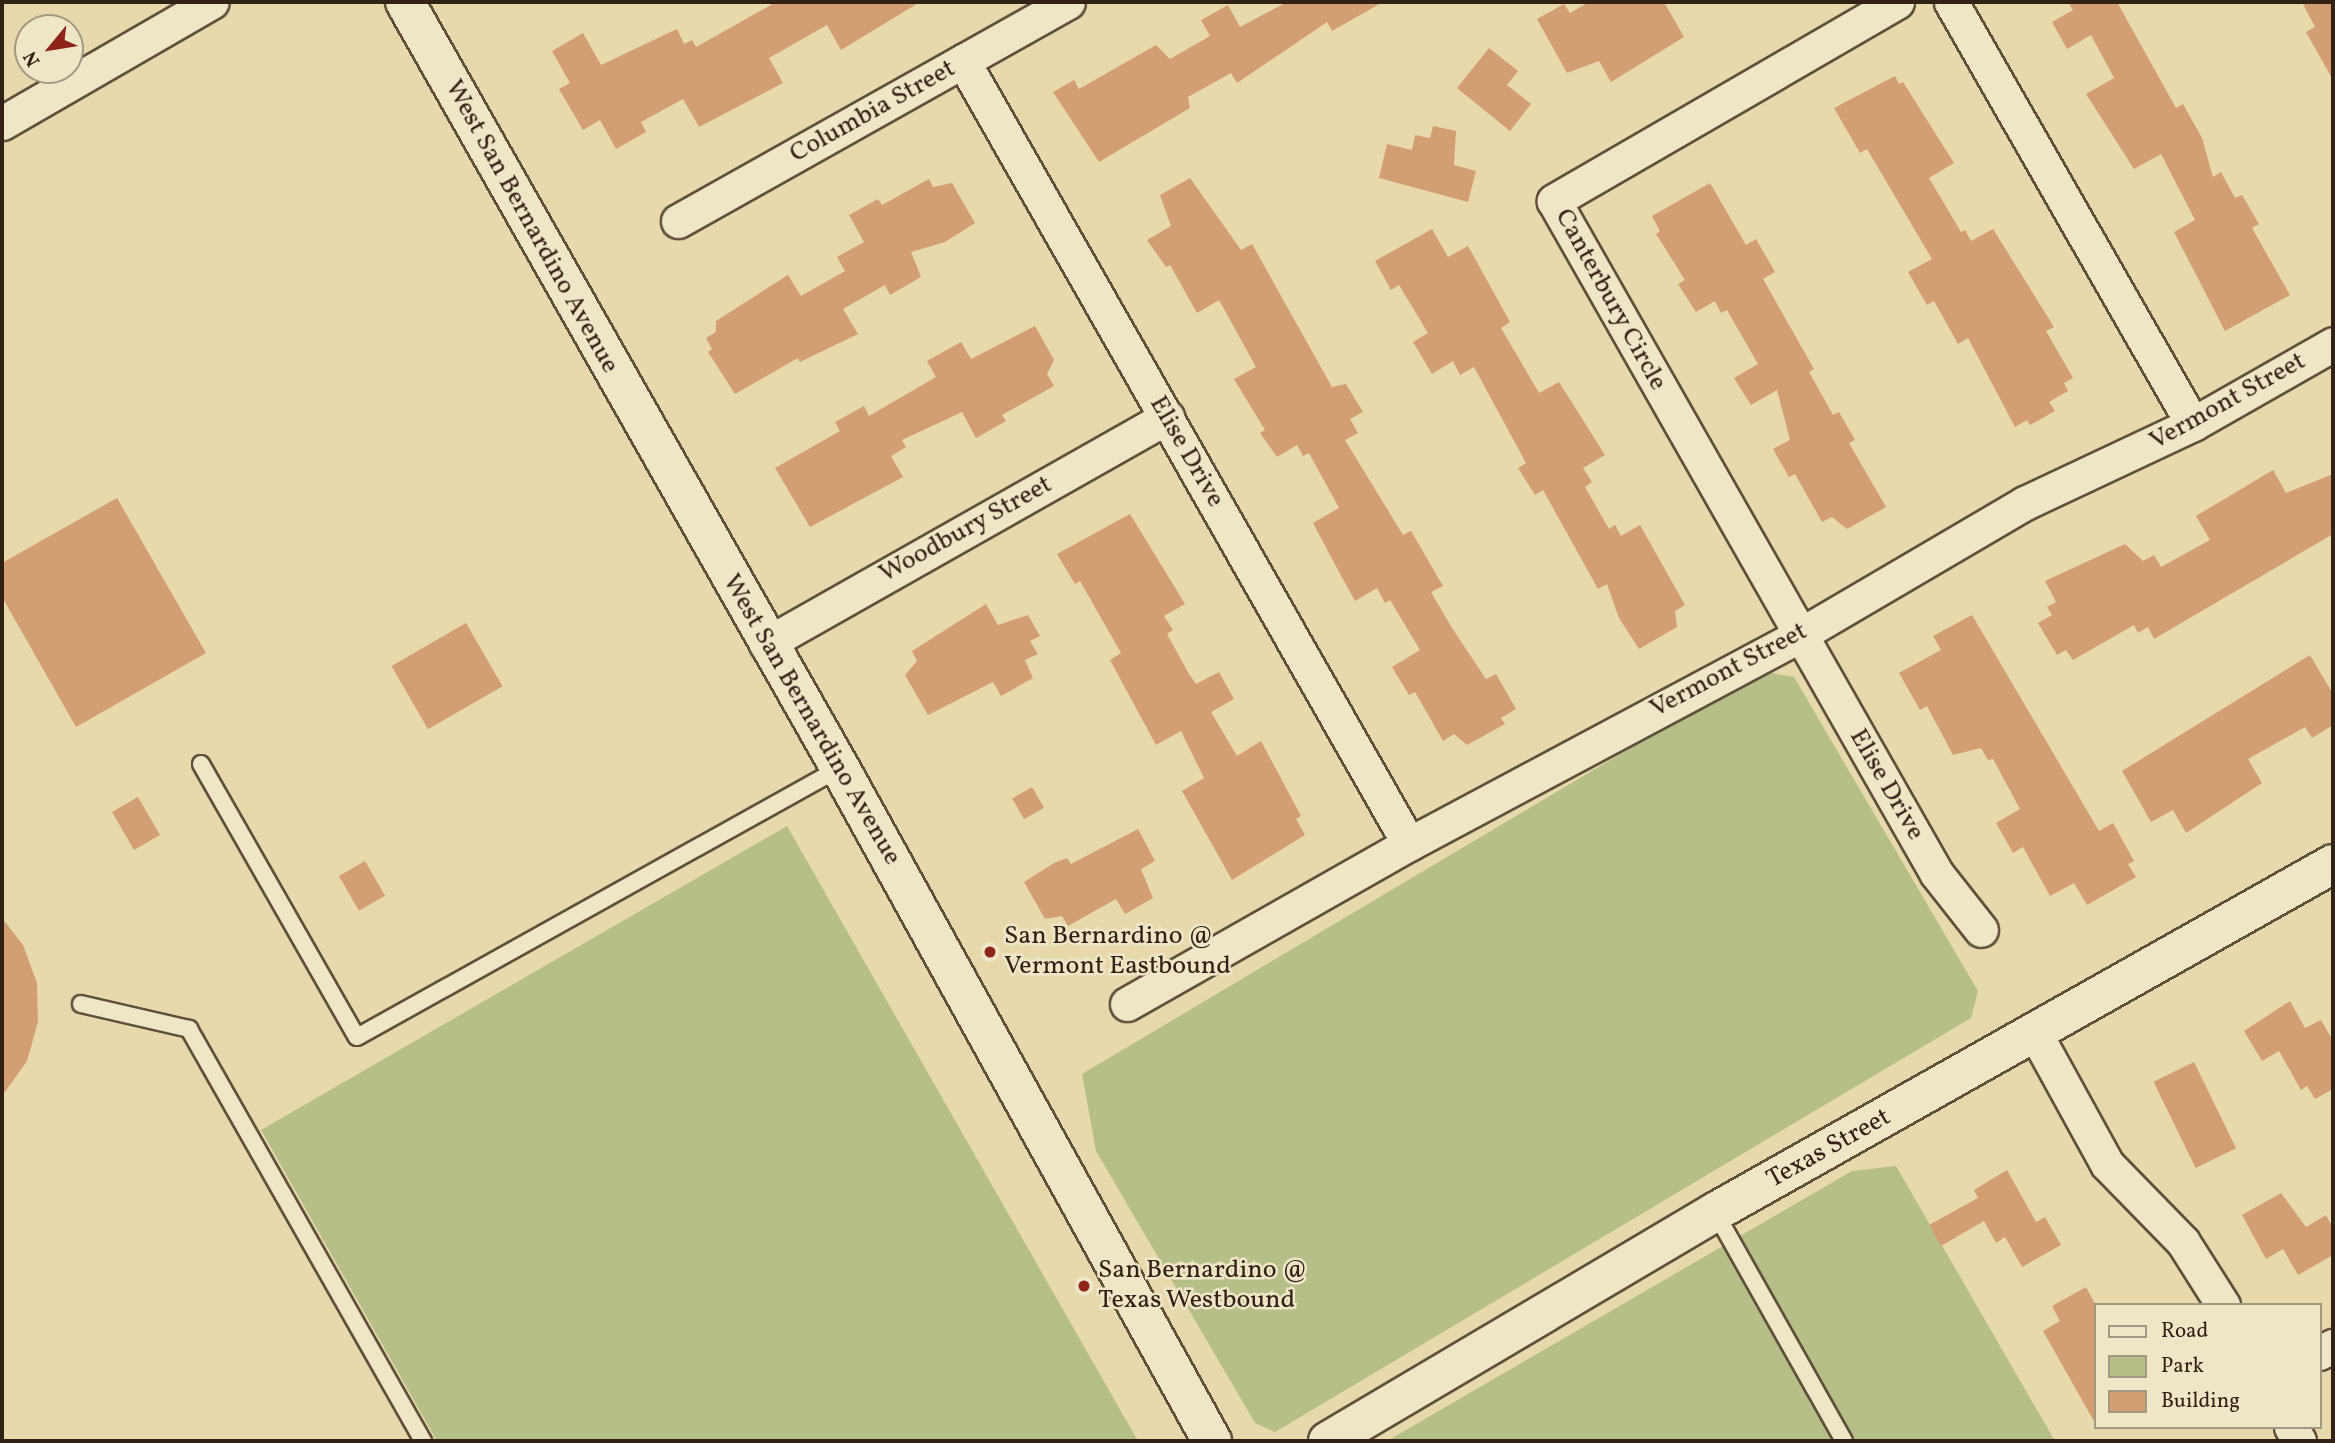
<!DOCTYPE html>
<html>
<head>
<meta charset="utf-8">
<style>
	body { margin:0 }
	#map { position:relative; width:2335px; height:1443px; overflow:hidden; background:#e7d9ab; font-family:Vollkorn,serif }
	div>[style] { position:absolute }
	.green>* { inset:0; background:#b7bf88 }
	.building>* { inset:0; background:#d39f72; transform-origin:0 0 }
	.roads { filter:drop-shadow(2px 0 #5f503a) drop-shadow(-2px 0 #5f503a) drop-shadow(0 2px #5f503a) drop-shadow(0 -2px #5f503a) }
	.service>* { height:16px; margin:-8px; padding:0 8px; transform-origin:8px; border-radius:8px; background:#efe6c8 }
	.minor>* { height:33px; margin:-16.5px; padding:0 16.5px; transform-origin:16.5px; border-radius:16.5px; background:#efe6c8 }
	.tertiary>* { height:38px; margin:-19px; padding:0 19px; transform-origin:19px; border-radius:19px; background:#efe6c8 }
	.secondary>* { height:38px; margin:-19px; padding:0 19px; transform-origin:19px; border-radius:19px; background:#efe6c8 }
	.dots>* { width:19px; height:19px; translate:-50% -50%; box-sizing:border-box; border:4px solid #efe6c8; border-radius:50% }
	span { translate:-50% -50%; white-space:nowrap; text-align:center; line-height:1.15; -webkit-text-stroke:5px #efe6c8; paint-order:stroke }
	.street-label { font-size:26px; color:#322215 }
	.poi-label { font-size:26px; color:#322215 }
	.left { translate:0 -50%; text-align:left }
	.frame { position:absolute; inset:0; border:4px solid #322215; pointer-events:none }
	.legend { position:absolute; left:2094px; top:1303px; width:228px; height:126px; box-sizing:border-box; background:#efe6c8; border:2px solid #a39880; margin:0; padding:9px 12px; list-style:none; font-size:21px; color:#322215 }
	.legend li { display:flex; align-items:center; gap:14px; height:35px }
	.legend b { width:35px; border:2px solid #a39880 }
	.north { position:absolute; left:14px; top:14px; width:70px; height:70px; box-sizing:border-box; background:#efe6c8; border:2px solid #a39880; border-radius:50%; rotate:240deg; font-size:19px; font-weight:700; line-height:28px; text-align:center; color:#322215 }
	.north::after { content:''; display:block; margin:auto; width:24px; height:32px; background:#8f2418; clip-path:polygon(50% 0,100% 100%,50% 72%,0 100%) }
</style>
</head>
<body>
<div id="map">
	<div class="green">
		<i style="clip-path:polygon(1760px 671px,1794px 677px,1978px 991px,1971px 1018px,1275px 1432px,1255px 1423px,1096px 1151px,1082px 1074px)"></i>
		<i style="clip-path:polygon(787px 826px,1138px 1441px,437px 1441px,261px 1130px)"></i>
		<i style="clip-path:polygon(1896px 1166px,2055px 1441px,1387px 1441px,1852px 1171px)"></i>
	</div>
	<div class="building">
		<i style="clip-path:polygon(776px 2px,920px 2px,841px 50px,827px 25px,769px 58px,783px 83px,699px 127px,683px 99px,641px 122px,646px 132px,616px 149px,600px 120px,583px 130px,559px 89px,570px 83px,552px 51px,583px 33px,601px 65px,677px 29px,684px 44px,692px 40px,696px 47px)"></i>
		<i style="clip-path:polygon(1287px 2px,1383px 2px,1332px 31px,1327px 22px,1237px 83px,1231px 73px,1188px 97px,1190px 108px,1099px 162px,1053px 92px,1074px 80px,1079px 89px,1156px 45px,1170px 59px,1210px 36px,1201px 20px,1228px 5px,1240px 27px)"></i>
		<i style="clip-path:polygon(1589px 2px,1664px 2px,1684px 37px,1611px 82px,1599px 61px,1567px 73px,1537px 19px,1564px 4px,1570px 13px)"></i>
		<i style="clip-path:polygon(2068px 2px,2117px 2px,2176px 108px,2183px 104px,2202px 138px,2213px 177px,2221px 172px,2235px 198px,2242px 195px,2259px 224px,2252px 228px,2290px 295px,2225px 331px,2174px 232px,2195px 220px,2161px 154px,2134px 169px,2086px 94px,2114px 78px,2091px 35px,2067px 49px,2052px 22px,2073px 10px)"></i>
		<i style="clip-path:polygon(2302px 2px,2333px 2px,2333px 80px,2306px 32px,2315px 27px)"></i>
		<i style="clip-path:polygon(1489px 48px,1518px 71px,1507px 85px,1531px 104px,1510px 131px,1457px 88px)"></i>
		<i style="clip-path:polygon(1895px 76px,1899px 84px,1903px 82px,1954px 163px,1929px 178px,1961px 232px,1965px 230px,1971px 241px,1993px 229px,2054px 327px,2046px 331px,2073px 378px,2064px 383px,2068px 391px,2049px 402px,2055px 411px,2030px 425px,2027px 420px,2015px 427px,1968px 338px,1958px 344px,1934px 301px,1927px 305px,1908px 272px,1932px 259px,1867px 149px,1860px 153px,1834px 108px)"></i>
		<i style="clip-path:polygon(1433px 126px,1456px 131px,1454px 165px,1476px 171px,1468px 202px,1379px 178px,1387px 144px,1412px 150px,1415px 135px,1430px 138px)"></i>
		<i style="clip-path:polygon(1190px 178px,1241px 250px,1252px 244px,1332px 387px,1346px 384px,1363px 412px,1350px 419px,1358px 433px,1345px 440px,1403px 535px,1411px 531px,1443px 586px,1431px 592px,1452px 628px,1486px 679px,1496px 674px,1516px 709px,1501px 718px,1505px 724px,1467px 745px,1454px 734px,1443px 741px,1415px 692px,1409px 695px,1392px 667px,1420px 650px,1390px 600px,1385px 603px,1377px 588px,1355px 601px,1339px 572px,1313px 523px,1339px 508px,1309px 453px,1303px 456px,1297px 445px,1277px 457px,1260px 433px,1265px 430px,1234px 379px,1256px 367px,1219px 300px,1197px 313px,1170px 265px,1166px 267px,1147px 240px,1171px 226px,1160px 195px)"></i>
		<i style="clip-path:polygon(929px 179px,933px 187px,952px 183px,975px 223px,945px 242px,911px 252px,921px 277px,890px 295px,885px 285px,843px 309px,858px 334px,800px 362px,798px 358px,735px 394px,708px 352px,712px 349px,706px 338px,716px 332px,716px 321px,788px 275px,801px 296px,845px 271px,837px 257px,864px 242px,849px 215px,878px 199px,882px 205px)"></i>
		<i style="clip-path:polygon(1710px 183px,1746px 245px,1756px 239px,1775px 272px,1763px 279px,1814px 369px,1809px 372px,1833px 415px,1839px 412px,1855px 440px,1849px 443px,1886px 507px,1847px 529px,1832px 517px,1822px 522px,1795px 474px,1789px 477px,1773px 449px,1790px 440px,1777px 390px,1751px 405px,1734px 378px,1758px 364px,1727px 310px,1721px 313px,1715px 301px,1696px 312px,1678px 284px,1685px 280px,1656px 234px,1660px 231px,1652px 216px)"></i>
		<i style="clip-path:polygon(1432px 229px,1448px 257px,1468px 246px,1510px 322px,1501px 328px,1539px 393px,1559px 382px,1605px 455px,1583px 468px,1592px 482px,1585px 487px,1609px 529px,1615px 525px,1621px 536px,1640px 525px,1685px 605px,1675px 611px,1677px 627px,1639px 649px,1619px 618px,1607px 584px,1598px 589px,1543px 490px,1535px 495px,1518px 468px,1526px 463px,1474px 367px,1460px 375px,1453px 361px,1432px 374px,1413px 342px,1428px 333px,1399px 285px,1391px 290px,1375px 261px)"></i>
		<i style="clip-path:polygon(1035px 326px,1054px 360px,1047px 374px,1054px 386px,1002px 415px,1006px 421px,976px 438px,962px 412px,902px 440px,906px 447px,891px 456px,903px 477px,810px 527px,775px 468px,840px 431px,835px 422px,864px 406px,869px 416px,936px 377px,927px 361px,961px 342px,971px 359px)"></i>
		<i style="clip-path:polygon(2273px 470px,2286px 493px,2333px 474px,2333px 534px,2154px 639px,2148px 627px,2138px 633px,2134px 625px,2073px 660px,2066px 650px,2057px 655px,2038px 623px,2052px 615px,2047px 607px,2056px 602px,2045px 581px,2125px 544px,2143px 561px,2154px 555px,2161px 567px,2210px 540px,2196px 516px)"></i>
		<i style="clip-path:polygon(117px 498px,206px 653px,76px 727px,2px 597px,2px 563px)"></i>
		<i style="clip-path:polygon(1130px 514px,1185px 604px,1164px 616px,1173px 630px,1167px 634px,1189px 674px,1196px 684px,1219px 672px,1234px 699px,1211px 712px,1237px 756px,1261px 741px,1301px 816px,1296px 819px,1305px 835px,1232px 880px,1182px 791px,1204px 778px,1181px 731px,1156px 745px,1110px 660px,1121px 653px,1080px 581px,1075px 584px,1057px 554px)"></i>
		<i style="clip-path:polygon(986px 604px,998px 625px,1028px 615px,1040px 636px,1030px 641px,1038px 654px,1025px 660px,1033px 678px,1001px 696px,993px 682px,928px 715px,905px 675px,917px 661px,912px 651px)"></i>
		<i style="clip-path:polygon(1972px 615px,2099px 831px,2113px 823px,2134px 861px,2128px 864px,2136px 877px,2087px 905px,2074px 883px,2050px 896px,2023px 847px,2013px 853px,1996px 823px,2020px 809px,1993px 759px,1988px 760px,1981px 748px,1953px 755px,1927px 706px,1920px 710px,1899px 673px,1941px 650px,1933px 636px)"></i>
		<i style="left:466px;top:623px;width:73px;height:86px;rotate:60deg"></i>
		<i style="clip-path:polygon(2310px 655px,2333px 694px,2333px 725px,2312px 738px,2305px 727px,2248px 759px,2262px 783px,2186px 833px,2173px 810px,2151px 822px,2122px 771px)"></i>
		<i style="left:1032px;top:787px;width:24px;height:23px;rotate:60deg"></i>
		<i style="left:138px;top:797px;width:44px;height:30px;rotate:60deg"></i>
		<i style="clip-path:polygon(1138px 829px,1155px 861px,1141px 869px,1153px 898px,1125px 914px,1116px 899px,1068px 926px,1062px 916px,1045px 919px,1024px 882px,1054px 863px,1067px 858px,1071px 864px)"></i>
		<i style="left:365px;top:861px;width:40px;height:30px;rotate:60deg"></i>
		<i style="clip-path:polygon(2px 918px,23px 945px,37px 983px,38px 1022px,27px 1061px,2px 1096px)"></i>
		<i style="clip-path:polygon(2290px 1001px,2305px 1028px,2321px 1020px,2333px 1041px,2333px 1089px,2315px 1099px,2307px 1086px,2301px 1090px,2279px 1051px,2262px 1061px,2244px 1031px)"></i>
		<i style="left:2194px;top:1062px;width:96px;height:45px;rotate:64deg"></i>
		<i style="clip-path:polygon(2007px 1170px,2036px 1222px,2045px 1217px,2061px 1245px,2022px 1267px,2005px 1237px,1996px 1243px,1984px 1221px,1941px 1246px,1929px 1225px,1978px 1198px,1974px 1190px)"></i>
		<i style="clip-path:polygon(2281px 1193px,2306px 1227px,2326px 1215px,2333px 1228px,2333px 1255px,2298px 1275px,2283px 1249px,2266px 1259px,2242px 1215px)"></i>
		<i style="clip-path:polygon(2086px 1287px,2095px 1304px,2095px 1423px,2043px 1331px,2060px 1321px,2052px 1306px)"></i>
	</div>
	<div class="roads">
		<div class="service">
			<i style="left:201px;top:764px;width:314px;rotate:60.3deg"></i>
			<i style="left:357px;top:1037px;width:553px;rotate:-29.12deg"></i>
			<i style="left:81px;top:1004px;width:111px;rotate:13deg"></i>
			<i style="left:189px;top:1029px;width:474px;rotate:60.4deg"></i>
			<i style="left:1715px;top:1212px;width:263px;rotate:60.6deg"></i>
		</div>
		<div class="minor">
			<i style="left:1897px;top:2px;width:397px;rotate:149.9deg"></i>
			<i style="left:1554px;top:201px;width:774px;rotate:60.36deg"></i>
			<i style="left:1937px;top:874px;width:71px;rotate:51.8deg"></i>
			<i style="left:1951px;top:2px;width:486px;rotate:60.2deg"></i>
			<i style="left:963px;top:61px;width:901px;rotate:60.33deg"></i>
			<i style="left:2px;top:123px;width:242px;rotate:-30deg"></i>
			<i style="left:678px;top:221px;width:447px;rotate:-29.3deg"></i>
			<i style="left:766px;top:644px;width:461px;rotate:-29.5deg"></i>
			<i style="left:1127px;top:1004px;width:324px;rotate:-29.6deg"></i>
			<i style="left:1409px;top:844px;width:443px;rotate:-28.1deg"></i>
			<i style="left:1800px;top:635px;width:261px;rotate:-30.4deg"></i>
			<i style="left:2025px;top:503px;width:186px;rotate:-25.2deg"></i>
			<i style="left:2193px;top:424px;width:161px;rotate:-29.7deg"></i>
			<i style="left:2035px;top:1033px;width:149px;rotate:61.2deg"></i>
			<i style="left:2107px;top:1164px;width:109px;rotate:45.7deg"></i>
			<i style="left:2183px;top:1242px;width:75px;rotate:57.6deg"></i>
			<i style="left:2319px;top:1353px;width:16px;rotate:-27deg"></i>
			<i style="left:2291px;top:1427px;width:16px;rotate:60deg"></i>
		</div>
		<div class="tertiary">
			<i style="left:1328px;top:1441px;width:450px;rotate:-30.6deg"></i>
			<i style="left:1715px;top:1212px;width:709px;rotate:-29.38deg"></i>
		</div>
		<div class="secondary">
			<i style="left:405px;top:2px;width:881px;rotate:60.41deg"></i>
			<i style="left:840px;top:768px;width:769px;rotate:61.07deg"></i>
		</div>
	</div>
	<div class="dots">
		<i style="left:990px;top:952px;background:#8f2418"></i>
		<i style="left:1084px;top:1286px;background:#8f2418"></i>
	</div>
	<div class="street-label">
		<span style="left:873px;top:112px;rotate:-29deg">Columbia Street</span>
		<span style="left:531px;top:227px;rotate:61deg">West San Bernardino Avenue</span>
		<span style="left:1610px;top:300px;rotate:61deg">Canterbury Circle</span>
		<span style="left:2228px;top:402px;rotate:-29deg">Vermont Street</span>
		<span style="left:1186px;top:452px;rotate:60deg">Elise Drive</span>
		<span style="left:966px;top:530px;rotate:-29deg">Woodbury Street</span>
		<span style="left:1729px;top:671px;rotate:-28deg">Vermont Street</span>
		<span style="left:811px;top:720px;rotate:60deg">West San Bernardino Avenue</span>
		<span style="left:1886px;top:785px;rotate:60deg">Elise Drive</span>
		<span style="left:1829px;top:1149px;rotate:-29deg">Texas Street</span>
	</div>
	<div class="poi-label">
		<span class="left" style="left:1004px;top:952px">San Bernardino @<br>Vermont Eastbound</span>
		<span class="left" style="left:1098px;top:1286px">San Bernardino @<br>Texas Westbound</span>
	</div>
	<div class="frame"></div>
	<ul class="legend">
	<li><b style="height:9px;background:#efe6c8"></b>Road</li>
	<li><b style="height:19px;background:#b7bf88"></b>Park</li>
	<li><b style="height:19px;background:#d39f72"></b>Building</li>
	</ul>
	<div class="north">N</div>
</div>
</body>
</html>
